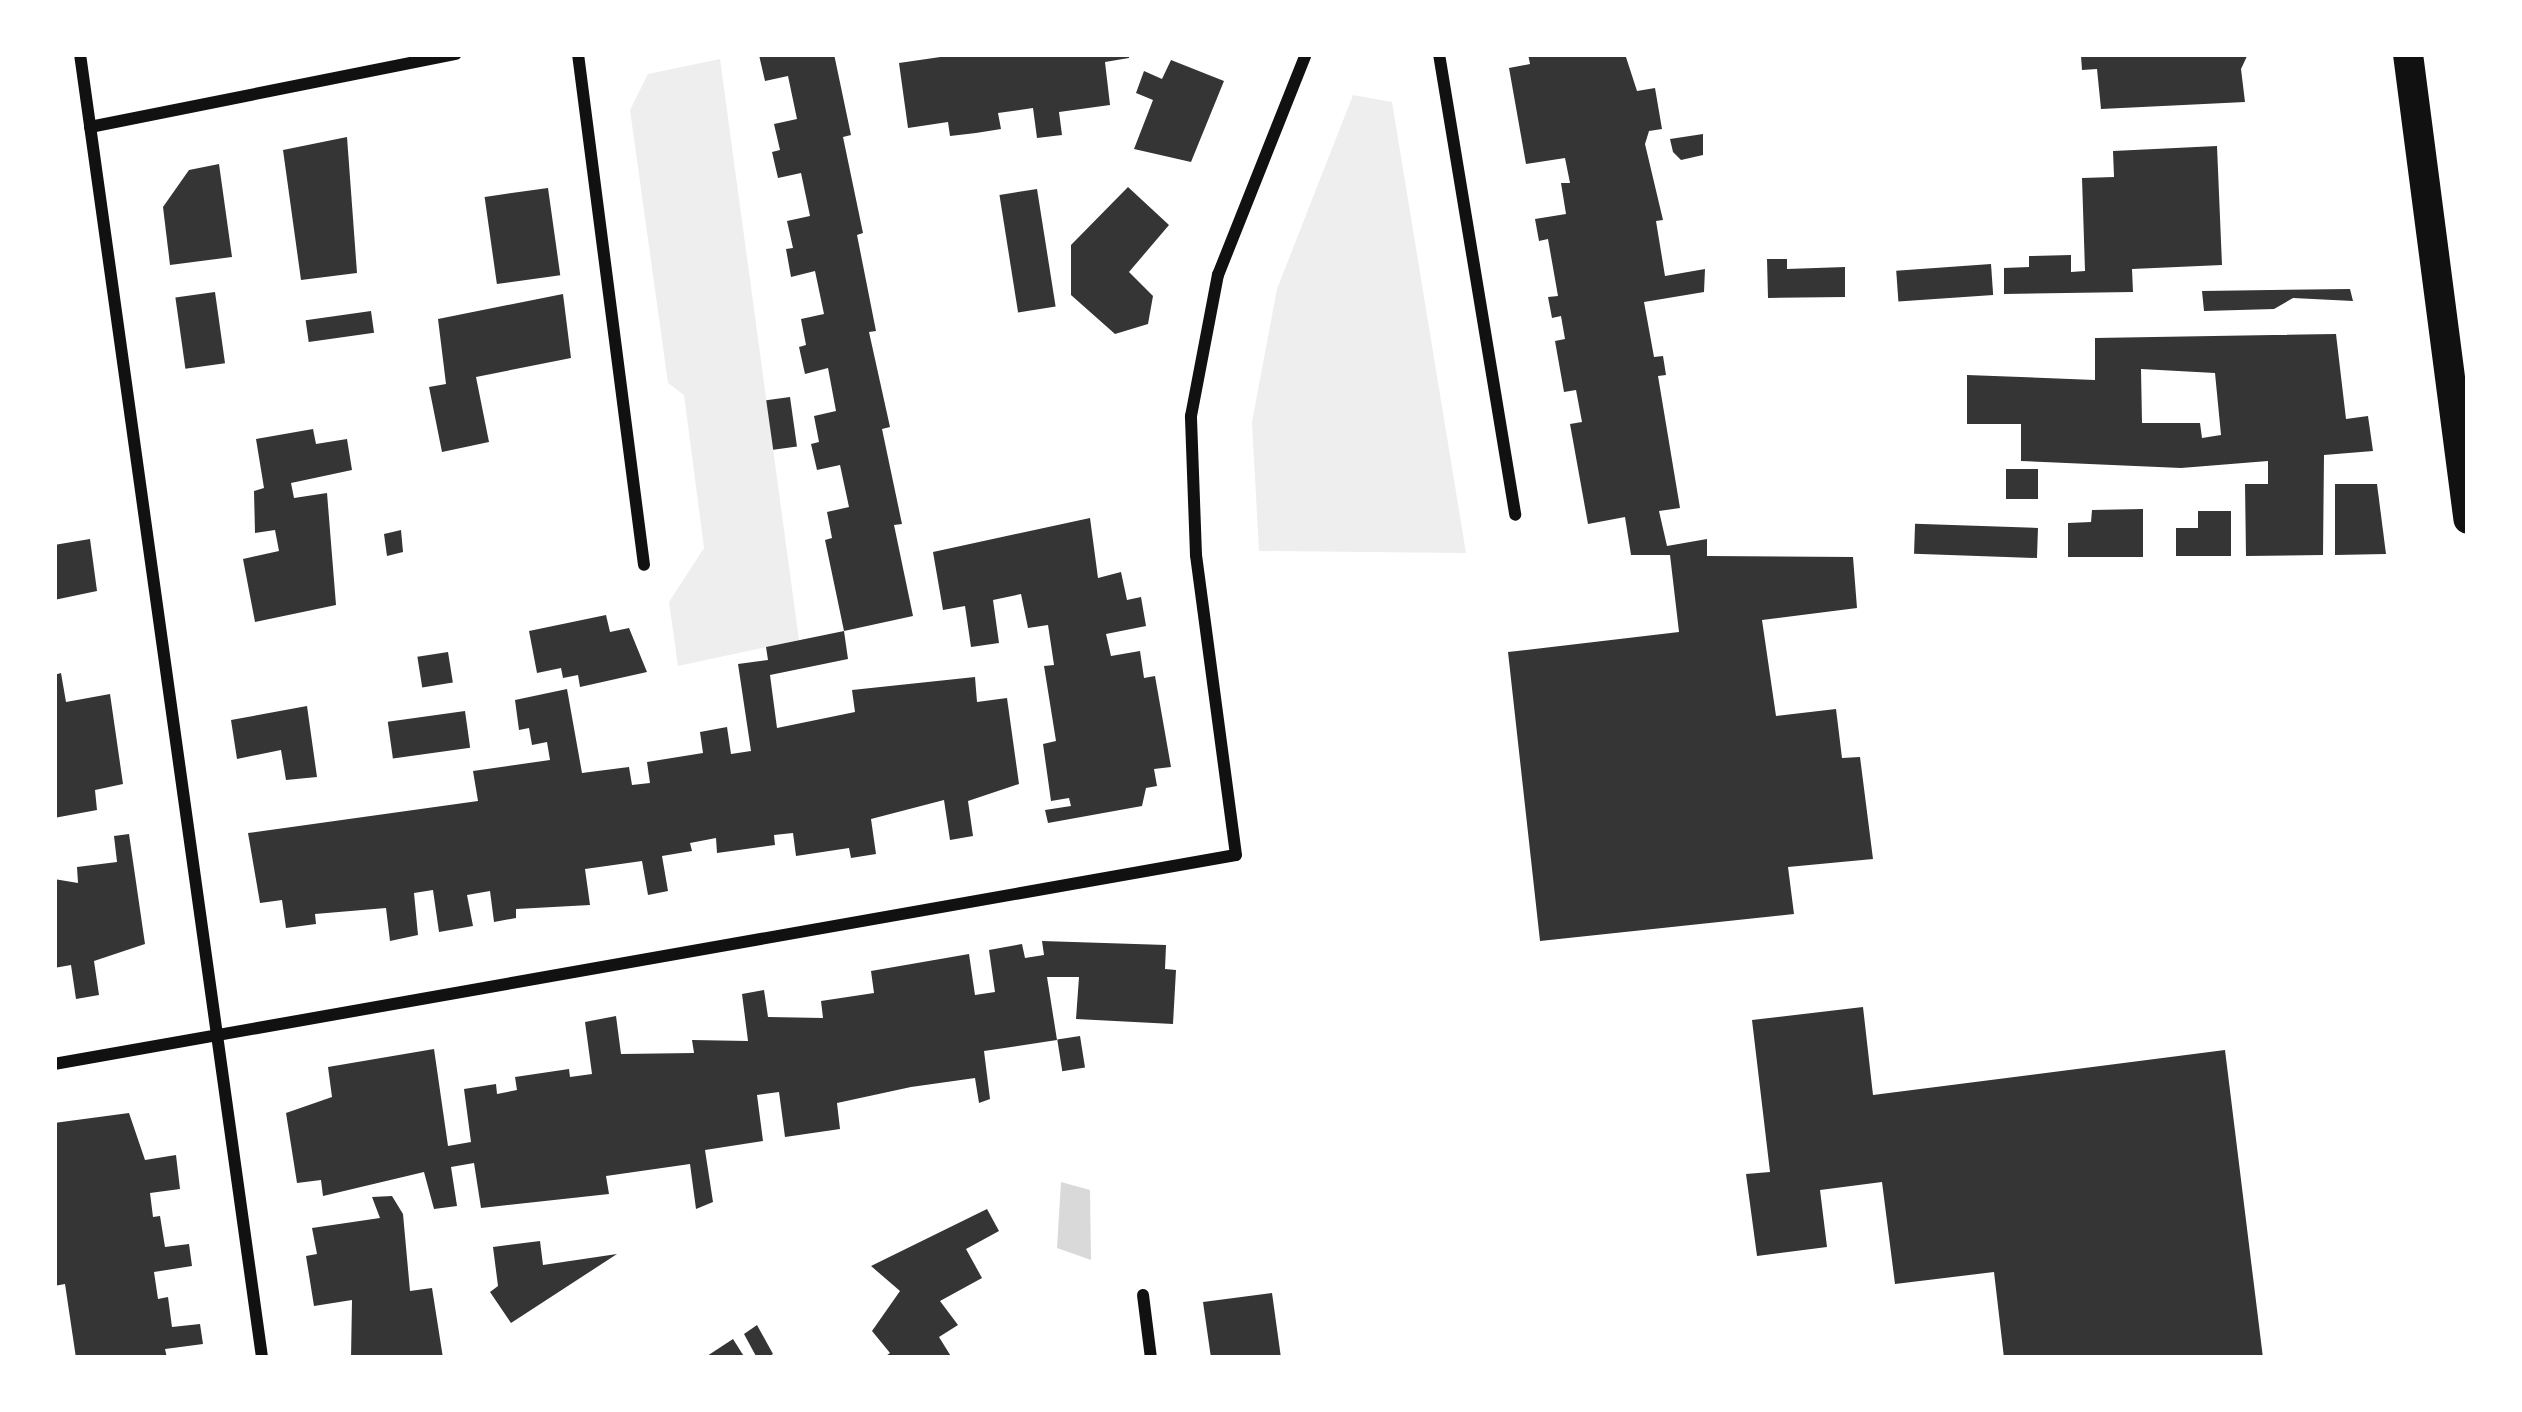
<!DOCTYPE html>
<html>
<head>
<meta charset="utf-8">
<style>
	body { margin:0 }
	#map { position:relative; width:2522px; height:1412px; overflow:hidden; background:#fff; font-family:Jost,sans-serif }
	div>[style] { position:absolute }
	.green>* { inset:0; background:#eee }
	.water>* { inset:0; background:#d9d9d9 }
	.building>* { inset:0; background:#353535; transform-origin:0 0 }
	.minor>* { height:12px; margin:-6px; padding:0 6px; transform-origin:6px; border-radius:6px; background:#111 }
	.primary>* { height:30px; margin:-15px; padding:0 15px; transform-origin:15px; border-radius:15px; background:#111 }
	span { translate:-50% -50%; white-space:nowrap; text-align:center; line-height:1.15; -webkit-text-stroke:12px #fff; paint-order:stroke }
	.frame { position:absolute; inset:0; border:57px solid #fff; pointer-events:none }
</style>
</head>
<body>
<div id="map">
	<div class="green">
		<i style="clip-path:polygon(720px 59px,799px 640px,678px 666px,669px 602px,704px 548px,684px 395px,668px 383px,630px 110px,648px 74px)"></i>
		<i style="clip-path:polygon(1353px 95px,1392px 102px,1466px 553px,1259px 551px,1252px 422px,1277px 289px)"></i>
	</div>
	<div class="water">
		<i style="clip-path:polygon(1061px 1182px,1090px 1190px,1091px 1260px,1057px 1248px)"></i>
	</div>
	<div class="building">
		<i style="clip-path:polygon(834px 54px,851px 135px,843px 137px,863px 233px,857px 235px,876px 331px,869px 332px,890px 427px,882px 429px,902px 524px,894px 525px,913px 616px,844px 631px,825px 540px,832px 538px,827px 512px,849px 507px,840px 465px,817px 470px,811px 444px,819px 442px,814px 416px,836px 411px,828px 368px,805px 374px,799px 347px,806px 345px,801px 319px,824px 314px,815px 271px,791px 277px,786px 249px,793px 248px,787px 221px,810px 216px,801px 173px,778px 178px,772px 152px,780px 150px,774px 124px,797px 119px,788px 76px,765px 81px,759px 55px)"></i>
		<i style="clip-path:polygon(961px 54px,1129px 54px,1129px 58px,1105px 62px,1110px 105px,1059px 112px,1062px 135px,1037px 138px,1033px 108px,998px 113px,1001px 129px,976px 133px,950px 136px,948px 122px,908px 128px,899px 63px)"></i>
		<i style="clip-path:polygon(1528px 54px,1625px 54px,1637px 91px,1655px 88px,1662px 129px,1649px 131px,1645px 144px,1663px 220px,1656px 221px,1665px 276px,1705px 269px,1704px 292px,1644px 302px,1654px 357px,1663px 356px,1666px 375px,1658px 376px,1680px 508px,1659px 511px,1667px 546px,1707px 539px,1707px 556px,1853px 557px,1857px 608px,1762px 620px,1776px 716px,1836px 709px,1842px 758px,1860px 757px,1873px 859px,1788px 867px,1794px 914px,1540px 941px,1508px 652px,1679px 632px,1670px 555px,1631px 555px,1625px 517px,1588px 524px,1570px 424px,1582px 422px,1576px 390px,1564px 392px,1555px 341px,1565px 339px,1561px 316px,1552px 318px,1548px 297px,1558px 296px,1548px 239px,1539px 241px,1535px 219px,1566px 214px,1561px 183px,1570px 183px,1565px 158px,1526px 164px,1509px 68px,1530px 64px)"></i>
		<i style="clip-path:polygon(2248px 54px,2241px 69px,2245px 102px,2101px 109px,2097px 69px,2082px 70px,2081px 56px,2097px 54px)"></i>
		<i style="clip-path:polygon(1171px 60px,1224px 81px,1191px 162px,1134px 149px,1153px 100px,1136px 93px,1144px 71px,1162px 79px)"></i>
		<i style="clip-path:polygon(1703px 134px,1703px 155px,1681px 160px,1673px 152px,1670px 139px)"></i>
		<i style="clip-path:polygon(347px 137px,357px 273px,301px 280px,283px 150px)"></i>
		<i style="clip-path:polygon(2217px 146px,2222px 265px,2132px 269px,2133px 292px,2004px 294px,2004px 268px,2029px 267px,2029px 256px,2071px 255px,2071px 272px,2085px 271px,2082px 178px,2114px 177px,2113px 151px)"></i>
		<i style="clip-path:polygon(219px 164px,232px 257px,170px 265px,163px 207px,189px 170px)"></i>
		<i style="clip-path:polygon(1128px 187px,1169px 225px,1129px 272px,1153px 296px,1148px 324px,1115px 334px,1071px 295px,1071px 245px)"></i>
		<i style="left:548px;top:188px;width:88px;height:64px;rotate:82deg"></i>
		<i style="left:1037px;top:189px;width:119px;height:38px;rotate:81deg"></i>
		<i style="clip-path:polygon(1767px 259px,1787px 259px,1787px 269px,1845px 267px,1845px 297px,1768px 298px)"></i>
		<i style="left:1991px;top:264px;width:31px;height:95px;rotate:86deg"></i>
		<i style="clip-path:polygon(2350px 289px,2353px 301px,2293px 298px,2274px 309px,2204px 311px,2202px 291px)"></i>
		<i style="left:215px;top:292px;width:72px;height:40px;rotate:82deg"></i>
		<i style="clip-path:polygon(563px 294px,571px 358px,476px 377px,489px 442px,442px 452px,429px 387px,446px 384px,438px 319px)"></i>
		<i style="left:371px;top:311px;width:22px;height:66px;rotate:82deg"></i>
		<i style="clip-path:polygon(evenodd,2336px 334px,2346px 419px,2368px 416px,2373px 451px,2324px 455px,2323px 555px,2246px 556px,2245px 484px,2268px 484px,2268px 461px,2181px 468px,2021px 461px,2021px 424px,1967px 424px,1967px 375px,2095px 380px,2095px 338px,2336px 334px,2141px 369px,2215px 373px,2221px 435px,2202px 438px,2200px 423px,2142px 423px,2141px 369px)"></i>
		<i style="left:790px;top:397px;width:50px;height:24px;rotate:82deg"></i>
		<i style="clip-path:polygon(313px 429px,316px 444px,347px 439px,352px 470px,291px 483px,294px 498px,327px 493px,336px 605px,255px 622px,243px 559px,279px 551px,275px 530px,255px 533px,254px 491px,264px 488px,256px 439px)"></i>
		<i style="left:2038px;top:469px;width:30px;height:32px;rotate:90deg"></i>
		<i style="clip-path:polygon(2335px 484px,2377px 484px,2386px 554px,2335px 555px)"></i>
		<i style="clip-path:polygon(2143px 509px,2143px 557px,2068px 557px,2068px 523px,2091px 522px,2092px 510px)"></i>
		<i style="clip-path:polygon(2198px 511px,2231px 511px,2231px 556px,2176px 556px,2176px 528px,2198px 528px)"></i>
		<i style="clip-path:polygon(1090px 518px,1098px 578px,1121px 572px,1127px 600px,1141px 597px,1146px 626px,1106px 634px,1111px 656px,1140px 651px,1144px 678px,1155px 676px,1171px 767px,1154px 769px,1157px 786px,1146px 788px,1142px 806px,1048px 823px,1045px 810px,1071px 806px,1069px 798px,1051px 801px,1043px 744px,1056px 741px,1044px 666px,1054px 665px,1048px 625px,1028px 628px,1021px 594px,993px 600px,999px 643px,971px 647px,965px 606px,943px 610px,933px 552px)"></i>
		<i style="left:2038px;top:528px;width:30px;height:123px;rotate:92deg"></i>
		<i style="clip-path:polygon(401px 530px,403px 552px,387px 556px,384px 534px)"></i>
		<i style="clip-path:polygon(90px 539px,97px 591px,54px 600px,54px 545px)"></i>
		<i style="clip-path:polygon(606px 615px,610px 632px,629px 628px,647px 672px,580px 687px,578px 675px,563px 678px,561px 668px,537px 673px,529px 631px)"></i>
		<i style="clip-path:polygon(844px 631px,848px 659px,770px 675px,777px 728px,855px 712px,852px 690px,975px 677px,977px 702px,1007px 698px,1019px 784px,968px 801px,973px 836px,950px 840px,944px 800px,871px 819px,876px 854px,851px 858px,849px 848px,796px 856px,793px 833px,774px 835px,775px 845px,717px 853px,716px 838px,690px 843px,692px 851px,662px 856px,668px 891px,648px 895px,642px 861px,585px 869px,590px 905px,516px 909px,516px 918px,494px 922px,490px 891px,467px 895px,473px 926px,439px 932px,433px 890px,414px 893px,418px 935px,390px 941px,386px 908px,315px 914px,316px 924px,286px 928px,282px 900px,260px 903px,248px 833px,478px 801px,473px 771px,550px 760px,547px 742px,532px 745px,529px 728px,519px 730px,515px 700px,567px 689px,582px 773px,629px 767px,632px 785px,650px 783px,647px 762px,703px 753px,700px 732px,727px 727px,731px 754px,751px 751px,738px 664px,768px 660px,766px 647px)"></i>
		<i style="left:448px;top:652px;width:31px;height:31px;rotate:81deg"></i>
		<i style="clip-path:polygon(61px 673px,66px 702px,110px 694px,123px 784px,95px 790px,97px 810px,54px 818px,54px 675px)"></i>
		<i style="clip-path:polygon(307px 706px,317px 777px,286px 780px,281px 750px,237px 759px,231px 720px)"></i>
		<i style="left:465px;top:711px;width:37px;height:78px;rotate:82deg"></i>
		<i style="clip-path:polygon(129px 834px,145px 944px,94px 961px,99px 995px,76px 999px,71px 965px,54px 968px,54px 879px,78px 883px,77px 867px,117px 862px,114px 836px)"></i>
		<i style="clip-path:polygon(1042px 941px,1166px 945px,1165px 969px,1176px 970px,1173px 1024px,1076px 1019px,1079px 977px,1047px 977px,1057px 1040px,984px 1051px,990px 1099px,979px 1103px,975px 1078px,911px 1087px,837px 1103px,840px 1129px,785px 1137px,779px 1092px,757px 1095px,763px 1141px,705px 1150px,713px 1202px,696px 1209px,690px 1164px,606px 1176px,609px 1194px,481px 1208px,474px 1163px,451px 1167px,457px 1206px,434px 1209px,424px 1172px,323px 1196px,321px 1180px,297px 1183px,286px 1113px,332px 1097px,328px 1067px,434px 1049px,448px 1146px,471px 1142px,464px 1089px,496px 1084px,497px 1094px,517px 1090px,515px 1077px,569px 1069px,570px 1077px,592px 1074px,585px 1022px,616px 1016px,621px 1054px,694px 1053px,692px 1040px,748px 1041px,742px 994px,764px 990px,768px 1017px,823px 1018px,821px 1001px,874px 993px,871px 971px,969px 954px,975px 995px,995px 992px,989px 950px,1022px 944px,1025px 958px,1044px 955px)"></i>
		<i style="clip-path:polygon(1863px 1007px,1873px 1095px,2225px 1050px,2263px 1358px,2004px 1358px,1994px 1272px,1895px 1284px,1882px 1182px,1820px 1190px,1827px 1247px,1757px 1256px,1746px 1174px,1770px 1172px,1752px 1020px)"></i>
		<i style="left:1080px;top:1036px;width:32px;height:23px;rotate:81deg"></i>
		<i style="clip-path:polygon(129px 1113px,145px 1160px,176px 1155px,180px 1189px,150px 1193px,153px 1217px,160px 1216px,165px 1247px,189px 1244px,192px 1266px,154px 1272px,158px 1299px,168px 1297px,172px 1327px,200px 1324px,203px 1344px,165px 1349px,167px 1358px,76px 1358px,65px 1284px,54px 1286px,54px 1123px)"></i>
		<i style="clip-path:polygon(392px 1196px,403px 1214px,410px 1291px,432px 1288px,443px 1358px,351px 1358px,352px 1300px,314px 1306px,306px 1256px,317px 1254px,312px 1228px,380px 1218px,372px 1197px)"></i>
		<i style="clip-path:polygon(987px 1209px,999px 1231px,966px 1249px,982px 1278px,940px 1301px,958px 1325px,939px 1337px,952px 1358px,883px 1358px,890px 1353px,872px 1331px,900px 1291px,871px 1266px)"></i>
		<i style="clip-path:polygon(540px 1241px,543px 1265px,617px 1254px,511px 1323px,490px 1292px,498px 1286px,493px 1247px)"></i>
		<i style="clip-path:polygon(1272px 1293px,1281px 1358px,1211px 1358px,1203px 1302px)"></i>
		<i style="clip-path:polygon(757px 1325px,773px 1354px,766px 1358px,757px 1358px,744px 1334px)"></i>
		<i style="clip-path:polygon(733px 1339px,745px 1358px,704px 1358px)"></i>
	</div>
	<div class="minor">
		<i style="left:80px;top:54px;width:1317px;rotate:82.05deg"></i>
		<i style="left:578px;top:54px;width:515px;rotate:82.64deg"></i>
		<i style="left:1439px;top:54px;width:467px;rotate:80.6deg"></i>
		<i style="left:90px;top:127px;width:373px;rotate:-11.3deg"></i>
		<i style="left:54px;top:1064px;width:1200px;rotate:-10.03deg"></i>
		<i style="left:1236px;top:855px;width:303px;rotate:-97.6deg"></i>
		<i style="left:1196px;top:555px;width:139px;rotate:-92.1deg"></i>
		<i style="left:1191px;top:416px;width:144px;rotate:-79.2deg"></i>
		<i style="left:1218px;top:275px;width:238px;rotate:-68.3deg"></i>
		<i style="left:1143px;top:1295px;width:64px;rotate:82.8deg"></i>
	</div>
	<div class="primary">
		<i style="left:2408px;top:54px;width:469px;rotate:82.6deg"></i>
	</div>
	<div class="frame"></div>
</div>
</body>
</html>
